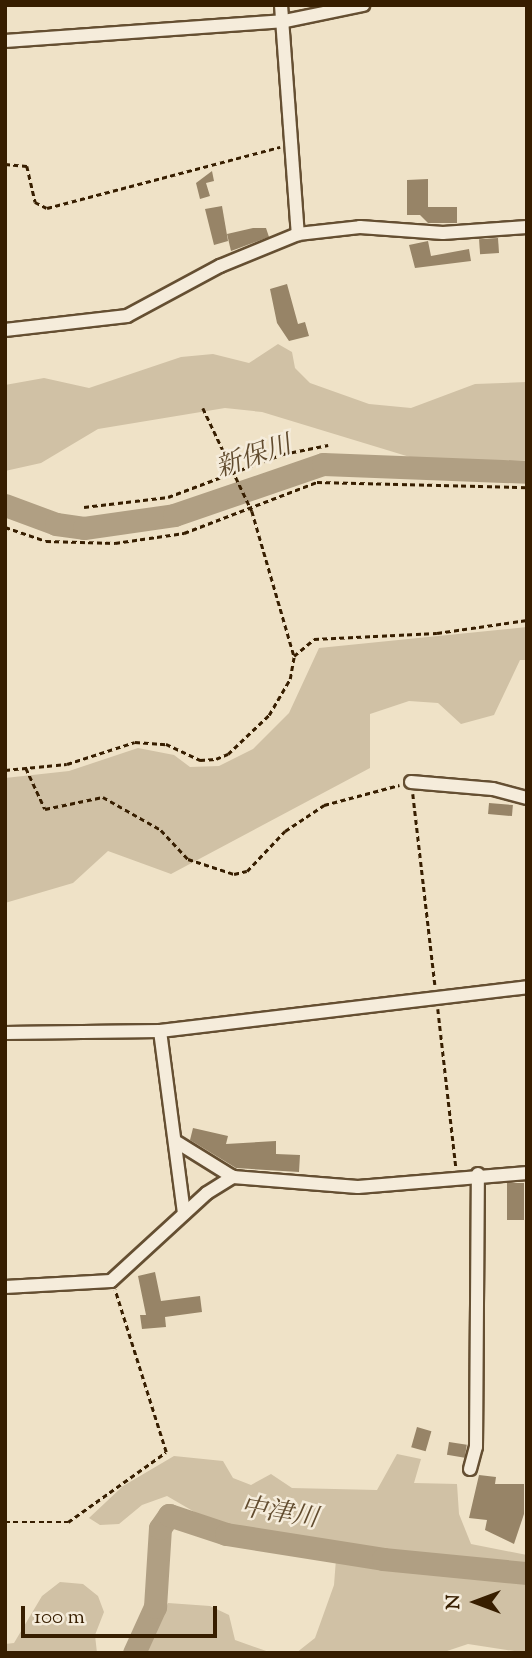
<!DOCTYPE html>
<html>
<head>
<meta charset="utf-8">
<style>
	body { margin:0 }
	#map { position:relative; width:532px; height:1658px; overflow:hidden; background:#efe2c7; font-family:"Sorts Mill Goudy","Noto Serif JP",serif }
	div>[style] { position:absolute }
	.green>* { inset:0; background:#d0c1a5 }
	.river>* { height:23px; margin:-11.5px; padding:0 11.5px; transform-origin:11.5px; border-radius:11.5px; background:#b09f83 }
	.building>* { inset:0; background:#978467; transform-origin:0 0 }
	.path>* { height:2.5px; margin-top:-1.25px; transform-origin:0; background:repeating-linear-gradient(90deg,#371e00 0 5px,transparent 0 8.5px) }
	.roads { filter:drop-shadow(2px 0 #654f32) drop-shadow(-2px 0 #654f32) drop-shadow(0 2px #654f32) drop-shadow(0 -2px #654f32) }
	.street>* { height:12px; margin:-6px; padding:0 6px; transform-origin:6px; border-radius:6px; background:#f5ecdb }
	span { translate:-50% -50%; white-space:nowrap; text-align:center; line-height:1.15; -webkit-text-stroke:5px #f5ecdb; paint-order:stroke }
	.water-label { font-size:26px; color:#614b2e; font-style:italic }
	.frame { position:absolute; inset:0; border:7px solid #371e00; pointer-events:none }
	.north { position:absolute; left:441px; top:1567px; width:70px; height:70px; -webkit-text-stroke:5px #f5ecdb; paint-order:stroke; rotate:270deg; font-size:19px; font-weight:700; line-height:28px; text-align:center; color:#371e00 }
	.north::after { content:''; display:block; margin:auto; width:24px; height:32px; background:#371e00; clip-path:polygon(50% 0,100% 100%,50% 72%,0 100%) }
	.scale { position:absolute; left:21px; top:1606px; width:196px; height:32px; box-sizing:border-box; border:4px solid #371e00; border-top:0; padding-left:9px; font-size:21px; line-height:24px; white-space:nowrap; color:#371e00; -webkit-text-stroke:5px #f5ecdb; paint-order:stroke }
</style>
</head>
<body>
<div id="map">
	<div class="green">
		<i style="clip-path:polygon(278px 344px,292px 352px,295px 368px,310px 383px,369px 404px,411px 408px,475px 384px,527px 382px,527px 460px,423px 461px,262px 412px,225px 408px,98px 429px,41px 463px,5px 471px,5px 385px,44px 378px,89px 388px,181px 357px,213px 354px,249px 363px)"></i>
		<i style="clip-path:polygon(527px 627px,527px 660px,520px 660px,494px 715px,461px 724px,438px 703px,409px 701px,370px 714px,370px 768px,171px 874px,108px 851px,73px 883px,5px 903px,5px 778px,69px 771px,138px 748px,174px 755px,190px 767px,219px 766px,253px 749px,289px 713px,319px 648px)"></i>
		<i style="clip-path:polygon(397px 1454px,421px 1459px,414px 1483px,457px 1484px,459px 1514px,471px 1544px,527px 1555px,527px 1653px,468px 1644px,441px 1653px,296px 1653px,315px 1638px,334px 1585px,336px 1559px,248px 1543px,167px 1496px,142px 1505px,119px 1524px,100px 1525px,89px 1518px,123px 1486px,174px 1456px,223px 1461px,233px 1478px,251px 1485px,271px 1474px,292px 1488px,377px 1490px)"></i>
		<i style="clip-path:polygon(60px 1582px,83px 1584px,98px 1596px,104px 1612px,95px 1635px,97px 1653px,5px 1653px,5px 1644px,14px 1643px,42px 1596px)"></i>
		<i style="clip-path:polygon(168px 1603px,210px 1606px,229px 1615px,235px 1640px,272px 1653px,140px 1653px)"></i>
	</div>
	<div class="river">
		<i style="left:5px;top:505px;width:54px;rotate:20.4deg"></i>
		<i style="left:56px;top:524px;width:28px;rotate:8deg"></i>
		<i style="left:84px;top:528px;width:91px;rotate:-8.2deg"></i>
		<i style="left:174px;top:515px;width:157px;rotate:-18.9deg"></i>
		<i style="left:323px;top:464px;width:204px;rotate:2.2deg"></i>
		<i style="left:134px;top:1653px;width:51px;rotate:-65.5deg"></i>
		<i style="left:155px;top:1607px;width:79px;rotate:-86.4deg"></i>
		<i style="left:160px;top:1528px;width:16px;rotate:-55deg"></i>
		<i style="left:169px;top:1515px;width:60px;rotate:18.4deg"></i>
		<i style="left:226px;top:1534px;width:159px;rotate:9deg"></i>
		<i style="left:383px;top:1559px;width:145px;rotate:5.6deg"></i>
	</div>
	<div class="building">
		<i style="clip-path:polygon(212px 171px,214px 181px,206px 183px,210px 196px,200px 199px,196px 183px)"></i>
		<i style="clip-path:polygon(428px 179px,428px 207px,457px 207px,457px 223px,428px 223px,420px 215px,407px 215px,407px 180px)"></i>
		<i style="clip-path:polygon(222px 206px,228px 241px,214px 245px,205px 209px)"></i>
		<i style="clip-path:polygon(253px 228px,266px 228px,269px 237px,231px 251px,227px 234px)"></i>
		<i style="left:498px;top:238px;width:15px;height:19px;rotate:86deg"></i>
		<i style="clip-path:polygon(428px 241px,431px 256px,469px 249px,471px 261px,415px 268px,409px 245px)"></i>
		<i style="clip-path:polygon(287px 284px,298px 324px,305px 322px,309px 336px,289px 341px,277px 323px,270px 289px)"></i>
		<i style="left:489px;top:803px;width:24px;height:11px;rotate:5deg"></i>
		<i style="clip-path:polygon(193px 1128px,228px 1136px,226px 1144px,276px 1141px,276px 1154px,300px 1155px,299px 1172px,236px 1168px,190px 1140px)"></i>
		<i style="left:507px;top:1183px;width:17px;height:37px"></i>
		<i style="clip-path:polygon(155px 1272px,161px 1301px,200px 1296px,202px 1312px,165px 1317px,166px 1327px,142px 1329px,140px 1315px,146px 1315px,138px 1276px)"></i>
		<i style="left:417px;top:1427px;width:15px;height:21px;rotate:16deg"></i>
		<i style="left:449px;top:1442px;width:18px;height:13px;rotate:9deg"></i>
		<i style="clip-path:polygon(479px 1475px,496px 1477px,495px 1484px,524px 1484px,524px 1514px,514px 1544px,485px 1530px,487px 1520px,469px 1518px)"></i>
	</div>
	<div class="path">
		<i style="left:5px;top:164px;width:22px;rotate:5deg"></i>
		<i style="left:27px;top:166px;width:37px;rotate:77deg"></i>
		<i style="left:35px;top:202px;width:13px;rotate:27deg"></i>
		<i style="left:47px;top:208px;width:241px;rotate:-14.7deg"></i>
		<i style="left:203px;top:408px;width:114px;rotate:64.6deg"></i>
		<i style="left:252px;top:511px;width:151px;rotate:73.8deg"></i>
		<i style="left:84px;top:507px;width:85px;rotate:-6.8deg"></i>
		<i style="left:168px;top:497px;width:123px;rotate:-20.5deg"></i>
		<i style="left:283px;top:454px;width:46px;rotate:-11.3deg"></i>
		<i style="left:5px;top:527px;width:43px;rotate:18.9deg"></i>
		<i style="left:46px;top:541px;width:69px;rotate:1.7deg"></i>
		<i style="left:115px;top:543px;width:70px;rotate:-8.2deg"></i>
		<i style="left:184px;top:533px;width:142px;rotate:-21deg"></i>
		<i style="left:317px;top:482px;width:210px;rotate:1.4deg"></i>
		<i style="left:26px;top:768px;width:45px;rotate:65.1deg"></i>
		<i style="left:45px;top:809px;width:59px;rotate:-11.7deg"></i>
		<i style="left:103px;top:797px;width:67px;rotate:29.6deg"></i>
		<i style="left:161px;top:830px;width:40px;rotate:47deg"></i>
		<i style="left:188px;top:859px;width:48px;rotate:18.1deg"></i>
		<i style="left:234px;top:874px;width:13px;rotate:-13deg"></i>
		<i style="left:247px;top:871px;width:55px;rotate:-46.5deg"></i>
		<i style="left:285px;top:831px;width:47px;rotate:-33.7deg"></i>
		<i style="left:324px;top:805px;width:78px;rotate:-14.9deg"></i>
		<i style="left:5px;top:770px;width:62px;rotate:-5.5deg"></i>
		<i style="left:67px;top:764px;width:71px;rotate:-17.9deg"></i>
		<i style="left:135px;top:742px;width:31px;rotate:4deg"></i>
		<i style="left:166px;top:744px;width:38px;rotate:25deg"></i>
		<i style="left:200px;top:760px;width:16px;rotate:-4deg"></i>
		<i style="left:216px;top:759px;width:13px;rotate:-23deg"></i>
		<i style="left:228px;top:754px;width:57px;rotate:-43.6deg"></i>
		<i style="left:269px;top:715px;width:42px;rotate:-59.7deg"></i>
		<i style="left:290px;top:679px;width:23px;rotate:-80deg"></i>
		<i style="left:294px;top:656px;width:26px;rotate:-40deg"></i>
		<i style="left:314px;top:639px;width:123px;rotate:-2.8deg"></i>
		<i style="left:437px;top:633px;width:91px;rotate:-8.2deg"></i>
		<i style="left:413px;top:794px;width:192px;rotate:83.4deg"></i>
		<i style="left:438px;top:1009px;width:158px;rotate:83.5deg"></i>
		<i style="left:5px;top:1522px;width:63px"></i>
		<i style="left:68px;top:1522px;width:120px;rotate:-35.5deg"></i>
		<i style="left:166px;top:1452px;width:170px;rotate:-107.5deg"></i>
	</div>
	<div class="roads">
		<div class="street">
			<i style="left:281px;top:5px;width:230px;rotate:85.8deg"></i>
			<i style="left:5px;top:41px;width:281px;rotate:-4.1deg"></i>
			<i style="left:285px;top:21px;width:80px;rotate:-11.6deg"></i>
			<i style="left:5px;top:330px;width:123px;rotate:-6.5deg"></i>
			<i style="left:127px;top:316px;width:106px;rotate:-28.3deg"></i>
			<i style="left:220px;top:266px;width:84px;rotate:-22.3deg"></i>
			<i style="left:298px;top:234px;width:62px;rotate:-6.4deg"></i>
			<i style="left:360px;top:227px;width:83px;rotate:4.1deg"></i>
			<i style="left:443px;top:233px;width:84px;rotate:-4.1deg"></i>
			<i style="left:411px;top:782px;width:82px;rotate:4.9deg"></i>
			<i style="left:493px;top:789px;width:35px;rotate:15deg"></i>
			<i style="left:160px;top:1031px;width:184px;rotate:82.5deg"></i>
			<i style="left:5px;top:1033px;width:155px;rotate:-0.7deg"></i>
			<i style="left:160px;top:1031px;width:370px;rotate:-6.8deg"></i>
			<i style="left:175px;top:1141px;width:68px;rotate:31.8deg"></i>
			<i style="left:233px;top:1177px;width:125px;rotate:4.6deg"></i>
			<i style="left:358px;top:1187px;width:170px;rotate:-4.7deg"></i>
			<i style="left:5px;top:1287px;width:106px;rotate:-3.2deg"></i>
			<i style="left:111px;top:1281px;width:130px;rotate:-42.5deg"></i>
			<i style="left:207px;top:1193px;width:31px;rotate:-32deg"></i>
			<i style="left:470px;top:1469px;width:23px;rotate:-75deg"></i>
			<i style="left:476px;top:1447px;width:273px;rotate:-89.6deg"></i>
		</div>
	</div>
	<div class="water-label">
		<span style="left:254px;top:458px;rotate:-19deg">新保川</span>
		<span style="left:279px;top:1514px;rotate:9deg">中津川</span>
	</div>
	<div class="frame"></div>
	<div class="north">N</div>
	<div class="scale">100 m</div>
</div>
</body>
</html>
